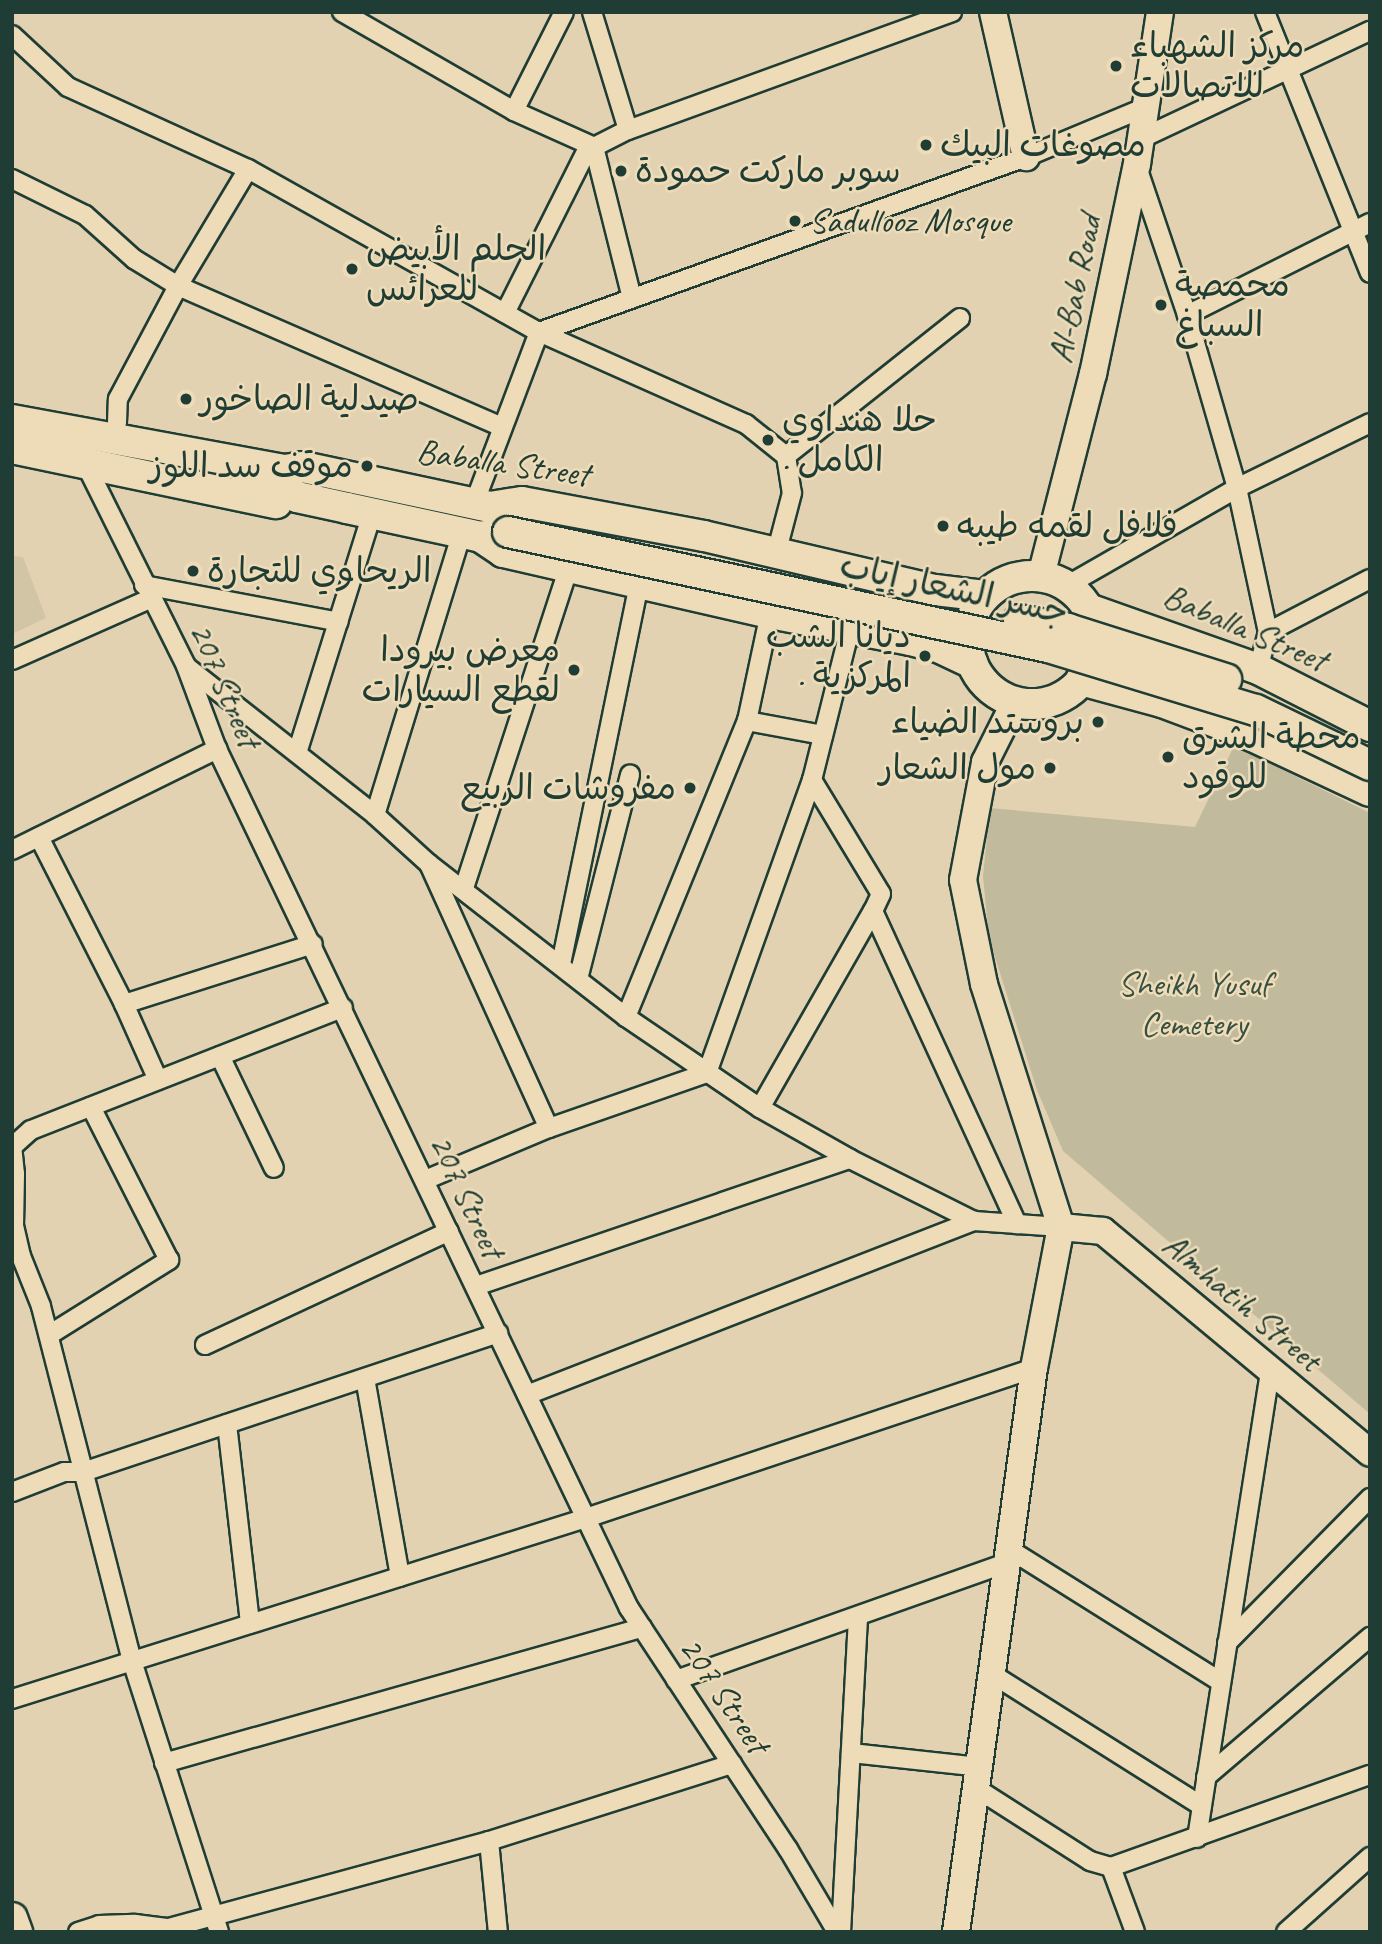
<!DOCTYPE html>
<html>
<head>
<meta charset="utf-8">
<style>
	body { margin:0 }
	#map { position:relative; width:1382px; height:1944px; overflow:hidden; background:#e2d2b1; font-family:Caveat,"Playpen Sans Arabic",sans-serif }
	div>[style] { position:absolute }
	.built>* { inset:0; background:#d2c5a6 }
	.green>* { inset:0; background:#c1ba9c }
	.roads { filter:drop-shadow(2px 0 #1f3d34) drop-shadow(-2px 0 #1f3d34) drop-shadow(0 2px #1f3d34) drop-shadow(0 -2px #1f3d34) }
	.street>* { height:18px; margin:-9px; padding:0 9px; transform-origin:9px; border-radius:9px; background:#eedcb9 }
	.secondary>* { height:26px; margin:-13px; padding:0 13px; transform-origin:13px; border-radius:13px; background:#eedcb9 }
	.primary>* { height:30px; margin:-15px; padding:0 15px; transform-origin:15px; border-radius:15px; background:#eedcb9 }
	.primary>.ring { margin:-15px; padding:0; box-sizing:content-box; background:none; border:30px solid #eedcb9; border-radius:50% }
	.bridges { filter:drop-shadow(2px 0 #1f3d34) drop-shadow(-2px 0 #1f3d34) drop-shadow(0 2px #1f3d34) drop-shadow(0 -2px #1f3d34) }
	.primary-bridge>* { height:30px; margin:-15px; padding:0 15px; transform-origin:15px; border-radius:15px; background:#eedcb9 }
	.dots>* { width:19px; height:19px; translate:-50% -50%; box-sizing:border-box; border:4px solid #eedcb9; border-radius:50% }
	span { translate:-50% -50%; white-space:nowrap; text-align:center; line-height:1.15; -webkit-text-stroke:5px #eedcb9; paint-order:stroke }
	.poi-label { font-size:35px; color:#1f3d34 }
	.left { translate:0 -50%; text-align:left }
	.right { translate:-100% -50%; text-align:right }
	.street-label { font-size:35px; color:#1f3d34 }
	.park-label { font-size:35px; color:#375044 }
	.frame { position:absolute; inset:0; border:14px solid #1f3d34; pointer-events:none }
</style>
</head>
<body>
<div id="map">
	<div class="built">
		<i style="clip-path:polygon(12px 556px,23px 557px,46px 618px,12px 634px)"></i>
	</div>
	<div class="green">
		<i style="clip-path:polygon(1234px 746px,1370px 813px,1370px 1414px,1063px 1151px,1037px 1090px,989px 938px,983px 876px,990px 808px,1195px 827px)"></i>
	</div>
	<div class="roads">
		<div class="street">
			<i style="left:342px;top:12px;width:198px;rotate:29.9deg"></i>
			<i style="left:514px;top:111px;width:88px;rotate:24.2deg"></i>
			<i style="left:594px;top:147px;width:38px;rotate:-27deg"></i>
			<i style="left:628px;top:130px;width:345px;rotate:-20deg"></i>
			<i style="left:592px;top:12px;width:123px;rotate:73deg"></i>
			<i style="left:1265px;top:12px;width:281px;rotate:68.1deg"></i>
			<i style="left:12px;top:35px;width:76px;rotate:42.9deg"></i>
			<i style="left:68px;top:87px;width:198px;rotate:24.5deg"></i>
			<i style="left:248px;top:169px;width:334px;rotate:29.3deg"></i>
			<i style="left:539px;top:332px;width:227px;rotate:24deg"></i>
			<i style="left:746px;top:424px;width:51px;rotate:38.7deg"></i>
			<i style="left:786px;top:456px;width:37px;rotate:81deg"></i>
			<i style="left:792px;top:493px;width:63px;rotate:104.7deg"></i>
			<i style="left:514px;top:111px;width:111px;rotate:-63.2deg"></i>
			<i style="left:1140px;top:139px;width:254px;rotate:-25.2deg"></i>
			<i style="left:594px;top:147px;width:156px;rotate:75.9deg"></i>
			<i style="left:1137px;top:167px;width:156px;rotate:71.3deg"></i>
			<i style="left:1187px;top:315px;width:180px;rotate:73.9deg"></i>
			<i style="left:1237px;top:488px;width:147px;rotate:77.9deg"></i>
			<i style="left:1268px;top:632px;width:38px;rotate:105deg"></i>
			<i style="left:12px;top:179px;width:81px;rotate:26.3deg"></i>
			<i style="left:85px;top:215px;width:66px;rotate:41.9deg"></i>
			<i style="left:134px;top:259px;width:52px;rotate:31.5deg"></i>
			<i style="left:178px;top:286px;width:354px;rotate:23.5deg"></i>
			<i style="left:505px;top:313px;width:187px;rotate:-63.3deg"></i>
			<i style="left:1187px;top:315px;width:205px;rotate:-26.7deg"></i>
			<i style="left:117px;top:423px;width:24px;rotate:-88deg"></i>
			<i style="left:118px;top:399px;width:128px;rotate:-62deg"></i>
			<i style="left:178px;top:286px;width:136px;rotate:-59.1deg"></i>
			<i style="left:786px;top:456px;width:222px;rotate:-38.4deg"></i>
			<i style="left:85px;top:463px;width:227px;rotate:63.5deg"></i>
			<i style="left:186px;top:666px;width:89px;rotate:69.5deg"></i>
			<i style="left:217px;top:749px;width:953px;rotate:64.38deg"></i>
			<i style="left:629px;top:1608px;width:289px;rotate:56.6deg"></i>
			<i style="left:788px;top:1849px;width:96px;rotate:59.4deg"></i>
			<i style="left:474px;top:504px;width:184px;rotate:-69.3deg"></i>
			<i style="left:539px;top:332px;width:517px;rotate:-19.77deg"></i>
			<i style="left:1026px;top:157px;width:128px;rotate:-22.6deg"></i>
			<i style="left:144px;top:585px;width:198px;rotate:10.7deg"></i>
			<i style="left:1066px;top:586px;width:197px;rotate:-29.8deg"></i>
			<i style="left:1237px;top:488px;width:148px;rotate:-26deg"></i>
			<i style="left:1268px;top:632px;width:115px;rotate:-27.5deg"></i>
			<i style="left:12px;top:660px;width:153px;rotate:-23.9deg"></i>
			<i style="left:187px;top:667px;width:239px;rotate:38.2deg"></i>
			<i style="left:375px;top:815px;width:72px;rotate:42.2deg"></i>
			<i style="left:428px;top:863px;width:251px;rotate:37.9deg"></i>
			<i style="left:626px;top:1017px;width:162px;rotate:34.2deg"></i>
			<i style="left:760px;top:1108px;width:103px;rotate:29.5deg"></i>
			<i style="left:850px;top:1159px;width:139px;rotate:26.6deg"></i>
			<i style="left:974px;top:1221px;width:87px;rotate:3.9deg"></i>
			<i style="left:747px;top:721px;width:77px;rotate:10.4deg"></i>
			<i style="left:297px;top:753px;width:251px;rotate:-72.6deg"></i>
			<i style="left:812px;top:780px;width:133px;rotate:58.8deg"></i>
			<i style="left:881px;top:894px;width:19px;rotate:115deg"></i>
			<i style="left:873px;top:911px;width:345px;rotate:65.3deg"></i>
			<i style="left:375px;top:815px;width:296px;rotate:-72.9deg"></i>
			<i style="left:39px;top:837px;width:187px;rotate:63deg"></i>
			<i style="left:124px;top:1004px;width:83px;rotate:65.9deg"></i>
			<i style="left:12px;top:850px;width:229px;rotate:-26.2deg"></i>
			<i style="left:429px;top:864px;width:290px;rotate:65.6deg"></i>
			<i style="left:464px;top:888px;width:339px;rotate:-71.9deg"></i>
			<i style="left:561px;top:964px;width:388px;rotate:-78.4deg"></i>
			<i style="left:578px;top:979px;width:211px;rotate:-75.7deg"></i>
			<i style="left:124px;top:1004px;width:198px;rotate:-17.6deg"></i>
			<i style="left:626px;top:1017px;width:320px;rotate:-67.8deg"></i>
			<i style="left:747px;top:721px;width:110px;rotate:-78deg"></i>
			<i style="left:220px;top:1056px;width:124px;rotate:64.3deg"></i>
			<i style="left:760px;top:1108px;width:227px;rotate:-60.2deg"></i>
			<i style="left:425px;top:1180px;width:134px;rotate:-22.8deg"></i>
			<i style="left:549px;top:1128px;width:167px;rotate:-19.2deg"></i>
			<i style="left:707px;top:1073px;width:311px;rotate:-70.3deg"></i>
			<i style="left:812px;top:780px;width:156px;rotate:-75.9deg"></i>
			<i style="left:476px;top:1286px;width:395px;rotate:-18.8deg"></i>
			<i style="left:49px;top:1335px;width:142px;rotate:-32deg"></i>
			<i style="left:169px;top:1260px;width:172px;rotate:-117deg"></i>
			<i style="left:205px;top:1345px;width:269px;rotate:-25deg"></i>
			<i style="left:365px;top:1378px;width:202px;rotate:80deg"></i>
			<i style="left:527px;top:1395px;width:480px;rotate:-21.3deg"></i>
			<i style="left:227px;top:1424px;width:201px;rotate:83.4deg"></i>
			<i style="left:12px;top:1492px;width:56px;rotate:-21deg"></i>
			<i style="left:64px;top:1472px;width:19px"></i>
			<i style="left:83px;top:1472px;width:438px;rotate:-18.5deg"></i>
			<i style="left:1009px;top:1549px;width:250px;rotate:32.1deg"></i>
			<i style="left:1227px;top:1643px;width:204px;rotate:-45.4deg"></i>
			<i style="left:992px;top:1674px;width:248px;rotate:32.2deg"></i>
			<i style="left:676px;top:1680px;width:351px;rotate:-19.5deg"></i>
			<i style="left:12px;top:1699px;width:602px;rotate:-17.5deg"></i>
			<i style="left:586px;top:1518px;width:472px;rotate:-18.5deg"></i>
			<i style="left:851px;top:1753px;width:129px;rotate:6.2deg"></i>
			<i style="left:164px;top:1763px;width:497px;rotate:-15.8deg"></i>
			<i style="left:1206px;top:1777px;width:216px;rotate:-40.5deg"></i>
			<i style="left:976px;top:1788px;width:135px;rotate:32.6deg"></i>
			<i style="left:1090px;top:1861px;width:22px;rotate:16deg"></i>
			<i style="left:1111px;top:1867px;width:275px;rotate:-19.6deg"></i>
			<i style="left:1197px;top:1838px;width:472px;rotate:-81.1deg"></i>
			<i style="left:489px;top:1841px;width:91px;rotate:84.4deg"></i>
			<i style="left:1111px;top:1867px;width:69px;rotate:69.7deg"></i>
			<i style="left:78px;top:1932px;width:22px;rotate:-18deg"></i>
			<i style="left:99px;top:1925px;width:36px;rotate:-2deg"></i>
			<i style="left:135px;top:1924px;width:34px;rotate:7deg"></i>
			<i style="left:169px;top:1928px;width:332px;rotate:-15.2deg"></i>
			<i style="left:489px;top:1841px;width:255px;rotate:-17.6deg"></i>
			<i style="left:219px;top:1932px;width:285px;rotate:-107.8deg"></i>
			<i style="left:132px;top:1661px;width:366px;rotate:-104.4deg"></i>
			<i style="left:41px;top:1306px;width:54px;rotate:-111.8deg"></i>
			<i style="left:21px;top:1256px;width:31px;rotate:-103deg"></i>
			<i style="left:14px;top:1226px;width:52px;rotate:-88.9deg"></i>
			<i style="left:15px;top:1174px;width:27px;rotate:-96deg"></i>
			<i style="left:12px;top:1147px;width:25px;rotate:-42deg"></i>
			<i style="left:31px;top:1130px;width:335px;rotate:-21.4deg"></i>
			<i style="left:841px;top:1932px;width:316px;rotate:-86.9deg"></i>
			<i style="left:1286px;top:1932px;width:113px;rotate:-41.8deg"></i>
		</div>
		<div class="secondary">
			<i style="left:993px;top:12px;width:149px;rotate:77.2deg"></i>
			<i style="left:1041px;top:576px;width:209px;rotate:-75.6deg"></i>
			<i style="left:1093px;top:374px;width:215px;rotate:-78.2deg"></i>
			<i style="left:1137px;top:164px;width:154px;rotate:-81.4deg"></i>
			<i style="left:1061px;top:1227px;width:42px;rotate:5.4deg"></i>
			<i style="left:1103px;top:1231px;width:347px;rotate:39.7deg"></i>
			<i style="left:956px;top:1932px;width:569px;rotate:-82.13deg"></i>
			<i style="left:1034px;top:1368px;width:144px;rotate:-79.2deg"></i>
			<i style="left:1061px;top:1227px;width:255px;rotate:-107.6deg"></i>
			<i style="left:984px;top:984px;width:106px;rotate:-101.4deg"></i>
			<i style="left:963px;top:880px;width:120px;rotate:-79.4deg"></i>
			<i style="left:985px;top:762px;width:67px;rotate:-63.4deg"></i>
		</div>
		<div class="primary">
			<i style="left:12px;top:420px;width:278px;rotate:10.4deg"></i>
			<i style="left:285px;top:470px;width:18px;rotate:-9deg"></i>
			<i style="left:303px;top:467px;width:191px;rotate:12.1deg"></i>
			<i style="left:490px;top:507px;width:27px;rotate:22deg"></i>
			<i style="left:12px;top:448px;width:270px;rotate:11.8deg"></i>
			<i style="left:249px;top:479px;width:32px;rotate:13deg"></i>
			<i style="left:280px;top:486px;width:20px;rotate:33deg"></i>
			<i style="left:297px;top:497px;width:51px;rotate:12.4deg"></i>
			<i style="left:347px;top:508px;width:137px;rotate:12.2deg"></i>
			<i style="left:481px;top:537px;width:18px;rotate:-13deg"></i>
			<i style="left:490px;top:507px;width:32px;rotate:-9deg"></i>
			<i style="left:522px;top:502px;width:185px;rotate:10.6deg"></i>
			<i style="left:704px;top:536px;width:237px;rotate:13.2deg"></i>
			<i style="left:935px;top:590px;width:50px;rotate:6.8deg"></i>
			<i style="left:481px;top:537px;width:27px;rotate:34deg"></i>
			<i style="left:503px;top:552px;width:274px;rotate:12.9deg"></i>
			<i style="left:770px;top:613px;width:143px;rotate:10.9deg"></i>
			<i style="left:910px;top:640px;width:29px;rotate:14deg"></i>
			<i style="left:938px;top:647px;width:38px;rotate:25deg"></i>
			<i class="ring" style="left:968px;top:576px;width:98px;height:98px"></i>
			<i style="left:1088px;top:609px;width:180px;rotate:19.4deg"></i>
			<i style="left:1258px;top:669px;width:126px;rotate:27deg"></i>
			<i style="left:1081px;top:680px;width:84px;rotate:15.2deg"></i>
			<i style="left:1162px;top:702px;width:94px;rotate:20.6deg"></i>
			<i style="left:1250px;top:735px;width:132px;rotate:25deg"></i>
			<i style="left:12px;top:1918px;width:15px;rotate:70deg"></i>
		</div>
	</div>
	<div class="bridges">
		<div class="primary-bridge">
			<i style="left:508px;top:532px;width:552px;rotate:12.02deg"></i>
			<i style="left:1048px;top:647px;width:217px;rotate:16.9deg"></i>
			<i style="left:1256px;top:710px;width:127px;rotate:25.8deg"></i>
			<i style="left:1019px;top:620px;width:50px;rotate:10.4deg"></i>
			<i style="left:1068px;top:629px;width:166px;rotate:17.6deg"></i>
		</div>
	</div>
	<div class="dots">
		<i style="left:1116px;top:66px;background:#1f3d34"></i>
		<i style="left:926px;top:145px;background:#1f3d34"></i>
		<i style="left:621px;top:171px;background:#1f3d34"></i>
		<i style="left:795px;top:221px;background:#1f3d34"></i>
		<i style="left:352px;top:269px;background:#1f3d34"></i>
		<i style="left:1161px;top:305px;background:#1f3d34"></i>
		<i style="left:186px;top:399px;background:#1f3d34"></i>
		<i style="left:768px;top:440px;background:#1f3d34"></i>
		<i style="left:367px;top:466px;background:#1f3d34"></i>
		<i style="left:943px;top:526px;background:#1f3d34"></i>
		<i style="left:193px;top:571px;background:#1f3d34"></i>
		<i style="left:925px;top:656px;background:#1f3d34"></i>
		<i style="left:574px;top:670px;background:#1f3d34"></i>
		<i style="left:1098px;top:722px;background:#1f3d34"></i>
		<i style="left:1168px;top:757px;background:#1f3d34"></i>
		<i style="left:1050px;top:768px;background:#1f3d34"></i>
		<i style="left:690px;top:788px;background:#1f3d34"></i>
	</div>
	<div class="poi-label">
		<span class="left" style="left:1130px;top:66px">مركز الشهباء<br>للاتصالات</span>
		<span class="left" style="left:940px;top:145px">مصوغات البيك</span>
		<span class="left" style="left:635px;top:171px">سوبر ماركت حمودة</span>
		<span class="left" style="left:809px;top:221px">Sadullooz Mosque</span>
		<span class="left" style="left:366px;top:269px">الحلم الأبيض<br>للعرائس</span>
		<span class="left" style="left:1175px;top:305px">محمصة<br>السباغ</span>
		<span class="left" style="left:200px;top:399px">صيدلية الصاخور</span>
		<span class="left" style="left:782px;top:440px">حلا هنداوي<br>. الكامل</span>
		<span class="right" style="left:353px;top:466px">موقف سد اللوز</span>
		<span class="left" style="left:957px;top:526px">فلافل لقمه طيبه</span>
		<span class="left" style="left:207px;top:571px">الريحاوي للتجارة</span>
		<span class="right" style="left:911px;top:656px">ديانا الشب<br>. المركزية</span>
		<span class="right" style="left:560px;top:670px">معرض بيرودا<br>لقطع السيارات</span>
		<span class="right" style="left:1084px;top:722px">بروستد الضياء</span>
		<span class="left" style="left:1182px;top:757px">محطة الشرق<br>للوقود</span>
		<span class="right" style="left:1036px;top:768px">مول الشعار</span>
		<span class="right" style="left:676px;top:788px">مفروشات الربيع</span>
	</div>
	<div class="street-label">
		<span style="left:1075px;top:289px;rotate:-78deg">Al-Bab Road</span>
		<span style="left:503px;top:463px;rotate:8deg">Baballa Street</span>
		<span style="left:954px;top:589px;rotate:12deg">جسر الشعار إياب</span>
		<span style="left:1245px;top:628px;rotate:23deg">Baballa Street</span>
		<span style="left:225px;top:685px;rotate:67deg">207 Street</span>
		<span style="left:467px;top:1196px;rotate:65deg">207 Street</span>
		<span style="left:1242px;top:1302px;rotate:40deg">Almhatih Street</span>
		<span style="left:724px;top:1695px;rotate:56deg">207 Street</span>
	</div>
	<div class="park-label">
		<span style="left:1194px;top:1004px">Sheikh Yusuf<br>Cemetery</span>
	</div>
	<div class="frame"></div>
</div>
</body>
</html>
